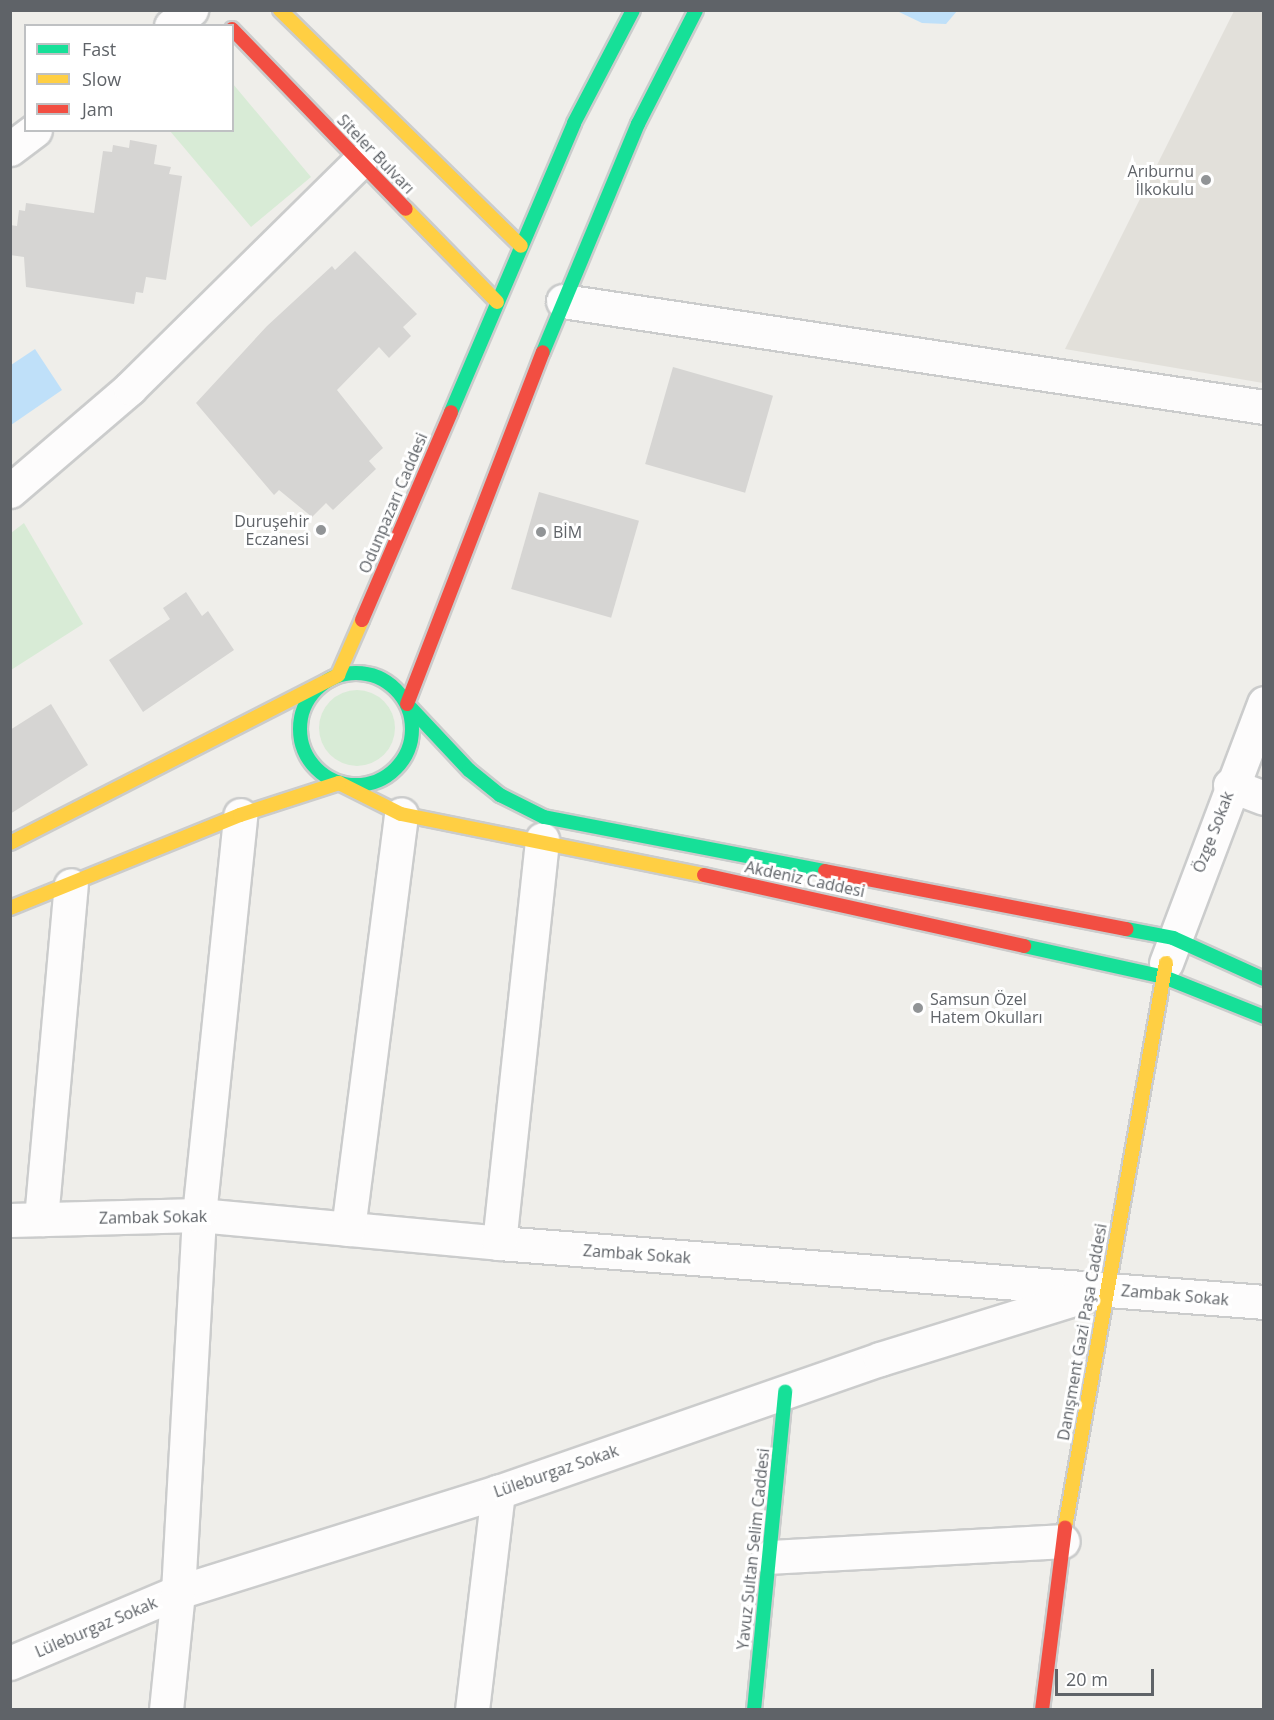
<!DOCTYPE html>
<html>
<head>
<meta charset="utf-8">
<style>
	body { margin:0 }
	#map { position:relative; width:1274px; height:1720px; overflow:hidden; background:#efeeea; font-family:"Open Sans",sans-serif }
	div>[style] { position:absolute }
	.education>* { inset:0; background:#e2e0da }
	.green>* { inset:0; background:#d8ebd6 }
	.round { border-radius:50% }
	.water>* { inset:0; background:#bfe0f9 }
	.building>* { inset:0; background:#d6d5d3; transform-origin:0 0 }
	.roads { filter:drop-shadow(2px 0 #cbcccc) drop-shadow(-2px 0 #cbcccc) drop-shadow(0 2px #cbcccc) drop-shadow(0 -2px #cbcccc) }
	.street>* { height:33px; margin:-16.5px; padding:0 16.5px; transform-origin:16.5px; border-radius:16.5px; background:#fdfcfc }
	.fast>* { height:14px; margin:-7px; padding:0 7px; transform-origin:7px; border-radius:7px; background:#16e098 }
	.fast>.ring { margin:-7px; padding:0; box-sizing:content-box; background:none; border:14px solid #16e098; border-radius:50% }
	.slow>* { height:14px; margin:-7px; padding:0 7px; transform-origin:7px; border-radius:7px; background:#ffcf43 }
	.jam>* { height:14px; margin:-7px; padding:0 7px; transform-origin:7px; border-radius:7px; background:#f24e42 }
	.dots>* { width:16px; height:16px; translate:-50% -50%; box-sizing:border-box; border:3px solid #fff; border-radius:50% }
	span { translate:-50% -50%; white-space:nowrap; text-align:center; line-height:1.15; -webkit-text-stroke:6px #fff; paint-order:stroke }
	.street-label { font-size:16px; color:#5f6368 }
	.poi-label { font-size:16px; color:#5f6368 }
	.right { translate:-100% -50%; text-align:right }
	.left { translate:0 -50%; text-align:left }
	.frame { position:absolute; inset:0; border:12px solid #5f6368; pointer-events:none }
	.legend { position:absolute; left:24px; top:24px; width:210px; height:108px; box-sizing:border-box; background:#fff; border:2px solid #bfc1c3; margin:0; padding:8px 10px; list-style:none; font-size:18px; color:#5f6368 }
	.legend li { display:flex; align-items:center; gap:12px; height:30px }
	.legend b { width:30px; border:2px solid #bfc1c3 }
	.scale { position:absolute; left:1055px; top:1669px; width:99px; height:27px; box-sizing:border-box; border:3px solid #5f6368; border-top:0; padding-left:8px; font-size:18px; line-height:21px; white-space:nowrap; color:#5f6368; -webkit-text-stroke:4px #fff; paint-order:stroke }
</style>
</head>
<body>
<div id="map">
	<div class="education">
		<i style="clip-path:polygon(1234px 11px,1263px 11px,1263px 383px,1065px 349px)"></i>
	</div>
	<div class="green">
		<i style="clip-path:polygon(233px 84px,311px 177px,251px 227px,170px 131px,232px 130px)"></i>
		<i style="clip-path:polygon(24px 523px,83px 624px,11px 670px,11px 533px)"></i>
		<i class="round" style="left:319px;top:690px;width:76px;height:76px"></i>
	</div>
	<div class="water">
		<i style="clip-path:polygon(897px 11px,957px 11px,946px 24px,922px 23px)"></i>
		<i style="clip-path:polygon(35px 349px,62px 390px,11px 425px,11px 365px)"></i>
	</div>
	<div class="building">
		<i style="clip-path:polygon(130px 140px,157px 145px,154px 164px,171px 167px,169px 174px,182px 176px,166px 280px,146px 277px,143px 293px,136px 292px,134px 304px,26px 287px,24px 257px,10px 255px,10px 225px,17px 226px,19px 210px,25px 211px,26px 203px,94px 213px,103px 151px,112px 152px,113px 145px,129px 148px)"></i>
		<i style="clip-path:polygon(355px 251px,417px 314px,403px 327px,411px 336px,389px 358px,379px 347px,337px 390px,383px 448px,369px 461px,376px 469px,333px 510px,326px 503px,312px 517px,279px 490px,274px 495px,196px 403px,267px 326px,332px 266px,335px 270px)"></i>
		<i style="left:673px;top:367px;width:104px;height:101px;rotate:16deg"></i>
		<i style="left:539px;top:492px;width:104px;height:101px;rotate:16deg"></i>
		<i style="clip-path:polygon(186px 592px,202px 616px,208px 611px,234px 650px,143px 712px,109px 660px,170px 619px,163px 608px)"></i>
		<i style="clip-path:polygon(51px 704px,88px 765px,10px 814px,10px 730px)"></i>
	</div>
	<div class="roads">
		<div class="street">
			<i style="left:171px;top:26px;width:26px;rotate:-39deg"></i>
			<i style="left:10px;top:149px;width:31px;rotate:-37deg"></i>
			<i style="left:563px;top:301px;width:709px;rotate:8.6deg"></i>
			<i style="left:10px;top:491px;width:158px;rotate:-40.6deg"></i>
			<i style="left:130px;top:388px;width:323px;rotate:-44.6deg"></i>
			<i style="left:1230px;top:785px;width:36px;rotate:21deg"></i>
			<i style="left:1166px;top:963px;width:278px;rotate:-69.3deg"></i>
			<i style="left:41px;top:1219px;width:335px;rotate:-84.9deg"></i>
			<i style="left:10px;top:1220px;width:189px;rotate:-1.5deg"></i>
			<i style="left:199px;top:1215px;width:301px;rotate:5.3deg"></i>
			<i style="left:499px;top:1243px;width:767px;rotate:4.41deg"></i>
			<i style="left:348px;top:1229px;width:418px;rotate:-82.7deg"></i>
			<i style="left:499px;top:1243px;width:406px;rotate:-83.9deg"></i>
			<i style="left:769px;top:1557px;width:294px;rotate:-3.1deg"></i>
			<i style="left:10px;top:1663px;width:182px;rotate:-22.9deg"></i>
			<i style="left:178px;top:1592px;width:335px;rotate:-17.4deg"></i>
			<i style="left:498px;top:1492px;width:404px;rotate:-19.2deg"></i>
			<i style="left:880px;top:1359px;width:220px;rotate:-17.2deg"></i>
			<i style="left:166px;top:1710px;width:119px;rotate:-84.2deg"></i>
			<i style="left:178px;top:1592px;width:378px;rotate:-86.8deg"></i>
			<i style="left:199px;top:1215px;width:402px;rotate:-84.1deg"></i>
			<i style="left:472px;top:1710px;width:220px;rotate:-83.2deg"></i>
		</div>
		<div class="fast">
			<i style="left:543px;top:352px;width:247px;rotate:-67.4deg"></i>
			<i style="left:638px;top:124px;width:128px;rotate:-63deg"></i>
			<i style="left:451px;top:412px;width:314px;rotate:-66.9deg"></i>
			<i style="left:574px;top:123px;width:127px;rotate:-62.4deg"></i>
			<i class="ring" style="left:300px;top:673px;width:98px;height:98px"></i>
			<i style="left:407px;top:704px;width:91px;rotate:46.8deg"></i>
			<i style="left:469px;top:770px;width:40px;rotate:39deg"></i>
			<i style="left:500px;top:795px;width:49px;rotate:26.6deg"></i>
			<i style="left:544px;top:817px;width:286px;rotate:10.9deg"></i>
			<i style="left:1126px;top:929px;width:48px;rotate:10.8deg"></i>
			<i style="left:1173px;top:938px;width:100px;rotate:24.3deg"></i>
			<i style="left:1024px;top:946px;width:143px;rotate:12.5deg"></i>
			<i style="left:1164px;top:977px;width:108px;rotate:21.8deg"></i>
			<i style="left:754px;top:1710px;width:320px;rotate:-84.4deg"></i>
		</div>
		<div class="slow">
			<i style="left:280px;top:10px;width:337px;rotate:44.4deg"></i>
			<i style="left:406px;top:209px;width:130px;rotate:45.6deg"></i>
			<i style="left:339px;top:783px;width:69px;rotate:26.6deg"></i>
			<i style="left:401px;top:814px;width:309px;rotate:11.4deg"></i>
			<i style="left:10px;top:843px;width:369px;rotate:-27.1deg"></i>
			<i style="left:338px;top:675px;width:60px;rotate:-66.4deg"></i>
			<i style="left:10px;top:908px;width:248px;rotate:-22deg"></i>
			<i style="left:240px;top:815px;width:104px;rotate:-17.9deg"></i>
			<i style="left:1065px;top:1527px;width:573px;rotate:-79.85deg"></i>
		</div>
		<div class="jam">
			<i style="left:232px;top:29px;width:250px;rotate:46deg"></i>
			<i style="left:362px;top:620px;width:226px;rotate:-66.8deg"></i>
			<i style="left:407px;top:704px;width:377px;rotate:-68.9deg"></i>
			<i style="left:825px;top:871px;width:307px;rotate:10.9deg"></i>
			<i style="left:704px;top:875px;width:328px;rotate:12.5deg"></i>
			<i style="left:1042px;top:1710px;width:184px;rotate:-82.8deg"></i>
		</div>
	</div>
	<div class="dots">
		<i style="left:1206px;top:180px;background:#919496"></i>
		<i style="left:321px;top:530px;background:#919496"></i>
		<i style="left:541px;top:532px;background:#919496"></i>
		<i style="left:918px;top:1008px;background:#919496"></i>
	</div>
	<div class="street-label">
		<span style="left:376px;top:154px;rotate:46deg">Siteler Bulvarı</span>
		<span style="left:393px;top:503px;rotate:-67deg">Odunpazarı Caddesi</span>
		<span style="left:1213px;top:832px;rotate:-69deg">Özge Sokak</span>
		<span style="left:805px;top:879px;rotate:12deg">Akdeniz Caddesi</span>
		<span style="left:153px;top:1217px;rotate:-1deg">Zambak Sokak</span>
		<span style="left:637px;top:1254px;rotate:4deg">Zambak Sokak</span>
		<span style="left:1175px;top:1295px;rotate:5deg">Zambak Sokak</span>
		<span style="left:1082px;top:1332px;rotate:-80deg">Danışment Gazi Paşa Caddesi</span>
		<span style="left:556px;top:1471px;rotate:-19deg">Lüleburgaz Sokak</span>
		<span style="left:753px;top:1549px;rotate:-84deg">Yavuz Sultan Selim Caddesi</span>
		<span style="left:96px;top:1627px;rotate:-23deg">Lüleburgaz Sokak</span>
	</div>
	<div class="poi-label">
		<span class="right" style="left:1194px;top:180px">Arıburnu<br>İlkokulu</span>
		<span class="right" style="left:309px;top:530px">Duruşehir<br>Eczanesi</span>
		<span class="left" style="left:553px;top:532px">BİM</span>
		<span class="left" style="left:930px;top:1008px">Samsun Özel<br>Hatem Okulları</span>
	</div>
	<div class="frame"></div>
	<ul class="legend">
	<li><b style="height:8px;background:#16e098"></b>Fast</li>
	<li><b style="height:8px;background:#ffcf43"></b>Slow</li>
	<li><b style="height:8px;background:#f24e42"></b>Jam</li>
	</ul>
	<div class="scale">20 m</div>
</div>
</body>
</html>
